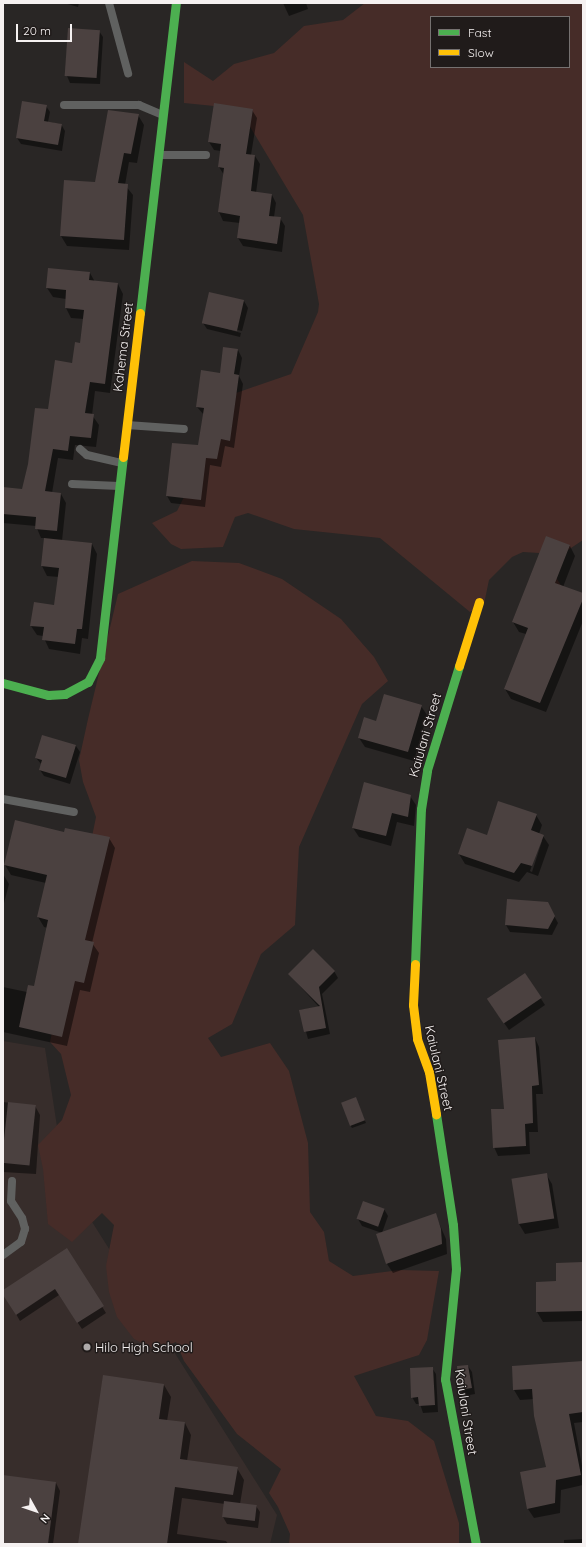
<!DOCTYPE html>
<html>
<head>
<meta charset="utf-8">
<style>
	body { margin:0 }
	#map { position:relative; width:586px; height:1547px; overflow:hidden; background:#292625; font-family:Quicksand,sans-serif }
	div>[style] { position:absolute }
	.built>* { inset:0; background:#372d2b }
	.green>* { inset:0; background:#462c28 }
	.shadow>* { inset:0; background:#0007 }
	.building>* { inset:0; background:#4b4140; transform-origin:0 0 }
	.lane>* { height:8px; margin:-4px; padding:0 4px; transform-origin:4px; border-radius:4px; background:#606160 }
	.fast>* { height:9px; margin:-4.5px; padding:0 4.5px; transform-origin:4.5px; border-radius:4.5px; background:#4caf50 }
	.slow>* { height:9px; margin:-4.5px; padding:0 4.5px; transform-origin:4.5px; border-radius:4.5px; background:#ffc107 }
	.dots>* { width:11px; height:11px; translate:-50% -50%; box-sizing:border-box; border:2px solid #201b1a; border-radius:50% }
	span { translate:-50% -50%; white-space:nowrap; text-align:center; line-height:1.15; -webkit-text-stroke:3px #201b1a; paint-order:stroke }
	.street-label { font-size:13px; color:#f5f1f1 }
	.poi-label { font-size:13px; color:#f5f1f1 }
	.left { translate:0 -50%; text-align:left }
	.frame { position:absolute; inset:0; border:4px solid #f5f1f1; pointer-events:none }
	.legend { position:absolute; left:430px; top:16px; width:140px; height:52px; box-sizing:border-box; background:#201b1a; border:1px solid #757170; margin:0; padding:5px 7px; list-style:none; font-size:12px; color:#f5f1f1 }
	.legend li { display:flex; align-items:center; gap:8px; height:20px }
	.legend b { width:20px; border:1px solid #757170 }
	.north { position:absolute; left:16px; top:1491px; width:40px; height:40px; -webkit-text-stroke:3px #201b1a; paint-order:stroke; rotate:130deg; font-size:11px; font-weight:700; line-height:16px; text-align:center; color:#f5f1f1 }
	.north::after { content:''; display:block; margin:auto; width:14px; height:18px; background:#f5f1f1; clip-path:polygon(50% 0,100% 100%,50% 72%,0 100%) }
	.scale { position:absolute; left:16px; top:24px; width:56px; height:18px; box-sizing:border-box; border:2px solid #f5f1f1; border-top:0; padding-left:5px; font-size:12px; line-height:14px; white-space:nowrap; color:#f5f1f1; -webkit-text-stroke:3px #201b1a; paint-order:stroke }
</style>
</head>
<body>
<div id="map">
	<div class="built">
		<i style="clip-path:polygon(3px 1041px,45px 1048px,65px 1179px,277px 1515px,270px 1544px,3px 1544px)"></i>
	</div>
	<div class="green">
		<i style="clip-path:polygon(evenodd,365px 3px,583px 3px,583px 540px,559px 556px,555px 576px,564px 590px,555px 603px,539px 553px,523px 552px,512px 557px,489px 580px,484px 604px,470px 612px,380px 538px,294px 529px,248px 513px,235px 517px,223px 547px,181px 549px,171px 544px,152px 523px,177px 511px,236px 393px,291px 374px,318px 312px,319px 304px,303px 215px,246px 120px,224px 107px,184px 103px,184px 62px,213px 81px,234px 64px,274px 53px,304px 26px,343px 20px,365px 3px,431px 17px,569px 17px,569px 67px,431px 67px,431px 17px)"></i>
		<i style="clip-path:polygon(192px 561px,239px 563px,282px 579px,341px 619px,374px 657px,388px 681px,362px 704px,299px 847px,295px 925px,261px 954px,232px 1024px,208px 1038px,221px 1057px,270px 1043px,289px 1071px,308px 1143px,310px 1212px,324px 1232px,329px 1261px,353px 1276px,400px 1270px,439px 1271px,427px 1340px,419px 1355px,354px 1376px,376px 1416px,408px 1421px,434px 1441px,459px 1523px,459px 1544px,289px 1544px,290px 1534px,278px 1507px,269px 1493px,281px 1469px,237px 1434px,184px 1361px,176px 1342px,157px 1350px,134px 1339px,117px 1317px,109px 1292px,106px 1266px,114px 1225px,102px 1213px,72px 1242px,48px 1224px,43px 1169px,38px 1145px,62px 1120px,71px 1095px,61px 1054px,50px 1042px,96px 817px,83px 782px,79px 760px,88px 719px,118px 594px)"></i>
	</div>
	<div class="shadow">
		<i style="clip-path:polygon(64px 3px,79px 3px,78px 7px)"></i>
		<i style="clip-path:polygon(283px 3px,306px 3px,308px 9px,289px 16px)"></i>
		<i style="clip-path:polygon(99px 31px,103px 37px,100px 84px,70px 83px,67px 76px)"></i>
		<i style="clip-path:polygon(46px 106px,50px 112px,48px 122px,61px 124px,65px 131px,62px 151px,21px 144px,17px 138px)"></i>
		<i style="clip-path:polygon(252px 110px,257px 118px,251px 155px,255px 156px,260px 164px,256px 193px,272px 195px,276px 203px,274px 217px,280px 218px,285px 226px,282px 252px,243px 246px,238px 238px,240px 223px,223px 221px,219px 212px,224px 175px,219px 167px,221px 151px,214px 150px,209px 142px)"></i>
		<i style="clip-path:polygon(138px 115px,144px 125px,137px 163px,129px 162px,125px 185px,133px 195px,129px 250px,67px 246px,61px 236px,65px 181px,96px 183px)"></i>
		<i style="clip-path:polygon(90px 273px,95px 282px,118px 284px,123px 294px,110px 393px,95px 391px,92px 415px,99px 425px,96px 447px,75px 445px,73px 460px,58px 458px,52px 493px,61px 494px,66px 503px,62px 541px,92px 544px,97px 554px,88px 639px,82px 638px,80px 654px,49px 649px,43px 636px,37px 635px,31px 626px,55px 606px,59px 577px,47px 576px,42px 566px,45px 538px,41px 538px,36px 526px,3px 523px,3px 488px,23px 490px,49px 410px,81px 344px,84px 319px,71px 318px,66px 308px,66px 299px,53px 297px,47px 288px)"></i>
		<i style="clip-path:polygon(244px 301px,248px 308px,242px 331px,207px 323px,241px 333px,240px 337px,207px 329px,203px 323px)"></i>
		<i style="clip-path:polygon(238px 350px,242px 358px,239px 376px,243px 384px,234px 448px,225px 446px,221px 467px,210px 465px,205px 507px,171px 503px,167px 496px,199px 447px,204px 415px,197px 407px)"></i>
		<i style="clip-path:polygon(547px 537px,570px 546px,575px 556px,563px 587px,583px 594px,583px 621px,546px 712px,511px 699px,505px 689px,526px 634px,519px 632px,513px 622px)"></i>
		<i style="clip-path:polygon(421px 706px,427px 715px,414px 761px,365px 747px,359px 738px,377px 722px)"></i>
		<i style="clip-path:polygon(43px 736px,76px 746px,80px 752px,70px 784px,44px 776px,40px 770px,42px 765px,36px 758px)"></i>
		<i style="clip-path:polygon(410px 796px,416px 805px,414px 826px,397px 822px,391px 846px,359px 837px,353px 828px)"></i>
		<i style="clip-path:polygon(evenodd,536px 815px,542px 825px,539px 834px,543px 836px,549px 845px,538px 876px,527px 872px,519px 882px,465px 864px,459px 854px,536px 815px,540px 841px,542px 841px,532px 872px,530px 871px,540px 841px)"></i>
		<i style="clip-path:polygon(109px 838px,115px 848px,92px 943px,99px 953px,90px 992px,80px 990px,67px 1046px,3px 1032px,3px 987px,27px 992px,35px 987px,48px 928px,44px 927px,38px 917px,46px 883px,11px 875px,5px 865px)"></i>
		<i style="clip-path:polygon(3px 874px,9px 884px,3px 907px)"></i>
		<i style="clip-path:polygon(508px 900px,547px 903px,558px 923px,552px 935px,510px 932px,506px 925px)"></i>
		<i style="clip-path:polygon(334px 971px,338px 978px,322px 994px,330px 1034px,308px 1039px,300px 1010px,319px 1007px,289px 974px)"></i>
		<i style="clip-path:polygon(525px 974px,545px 1005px,509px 1030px,492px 1006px)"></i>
		<i style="clip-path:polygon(535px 1038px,539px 1047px,543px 1094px,536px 1094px,538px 1132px,529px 1132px,530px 1154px,498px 1156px,494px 1147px,505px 1110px)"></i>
		<i style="clip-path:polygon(3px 1102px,35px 1106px,40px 1115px,36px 1174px,3px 1172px)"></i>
		<i style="clip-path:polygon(357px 1102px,366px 1123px,352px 1128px,350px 1125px)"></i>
		<i style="clip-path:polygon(546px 1174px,552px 1184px,559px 1228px,525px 1234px,519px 1224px)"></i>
		<i style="clip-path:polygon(384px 1209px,388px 1216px,382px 1233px,362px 1226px,358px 1219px)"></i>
		<i style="clip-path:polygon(435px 1214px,446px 1239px,447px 1254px,393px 1273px,387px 1264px)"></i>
		<i style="clip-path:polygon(67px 1250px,106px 1313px,82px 1329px,59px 1295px,20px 1321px,3px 1291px)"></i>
		<i style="clip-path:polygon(583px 1263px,583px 1321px,543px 1322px,537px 1312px,537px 1283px,557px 1282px)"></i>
		<i style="clip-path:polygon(583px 1362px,583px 1422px,574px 1423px,583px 1471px,583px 1485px,561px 1490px,560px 1513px,534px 1518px,528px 1509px,547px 1468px,534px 1399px,520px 1400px,514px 1390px)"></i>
		<i style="clip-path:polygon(468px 1366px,472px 1372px,475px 1394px,464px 1396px,460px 1390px)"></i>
		<i style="clip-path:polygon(432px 1368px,436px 1374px,438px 1412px,423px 1413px,420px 1404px,416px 1404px,412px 1397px)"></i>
		<i style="clip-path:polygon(164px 1385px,171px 1397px,167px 1421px,185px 1423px,191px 1435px,187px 1461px,237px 1468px,244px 1480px,240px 1504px,256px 1506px,260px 1512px,258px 1528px,227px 1524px,223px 1517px,225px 1504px,182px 1498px,177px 1534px,226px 1541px,228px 1544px,79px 1544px)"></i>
		<i style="clip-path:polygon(3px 1476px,56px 1483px,60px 1491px,53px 1544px,3px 1544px)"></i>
		<i style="clip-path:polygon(583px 1539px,583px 1544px,564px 1544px,564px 1540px)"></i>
	</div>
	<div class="building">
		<i style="left:68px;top:28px;width:32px;height:48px;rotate:4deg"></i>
		<i style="clip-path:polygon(22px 101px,47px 105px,44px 121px,62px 124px,58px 145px,16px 138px)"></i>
		<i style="clip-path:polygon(214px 103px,253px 109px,246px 154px,255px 155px,251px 191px,272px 194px,269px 216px,281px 217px,277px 244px,237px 238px,240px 216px,218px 212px,224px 168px,218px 167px,221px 144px,208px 142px)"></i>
		<i style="clip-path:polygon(108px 110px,139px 114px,131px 154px,124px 153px,118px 183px,128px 184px,124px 240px,60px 236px,64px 180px,95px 182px)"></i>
		<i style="clip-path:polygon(48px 268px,90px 272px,89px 280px,118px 283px,105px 384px,90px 382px,85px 413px,94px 414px,91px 438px,70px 436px,68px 451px,53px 449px,45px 491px,61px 493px,57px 531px,35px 529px,36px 517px,3px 514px,3px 487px,22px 489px,28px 464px,35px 408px,48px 409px,55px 360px,72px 363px,75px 342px,80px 343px,84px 310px,65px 308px,66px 290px,46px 288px)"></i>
		<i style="left:209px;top:292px;width:36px;height:32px;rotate:13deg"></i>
		<i style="clip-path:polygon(223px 347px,238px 349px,234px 374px,239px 375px,230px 441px,221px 439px,217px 459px,206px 458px,201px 500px,166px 496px,172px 443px,198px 445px,204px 408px,196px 407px,201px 370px,220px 373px)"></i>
		<i style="clip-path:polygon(546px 536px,570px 545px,555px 583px,583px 593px,583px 599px,540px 703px,504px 689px,528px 628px,512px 622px)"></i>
		<i style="clip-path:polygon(44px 538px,92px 543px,82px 629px,77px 629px,75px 644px,42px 640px,44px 627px,30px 626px,34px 602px,54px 605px,59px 568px,41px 566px)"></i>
		<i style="clip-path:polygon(384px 694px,422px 705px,408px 752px,358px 738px,364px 717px,376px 721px)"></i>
		<i style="clip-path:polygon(42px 735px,76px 745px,66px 778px,39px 770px,42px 760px,35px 758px)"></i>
		<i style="clip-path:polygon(364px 782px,411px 795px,408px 817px,392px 813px,386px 836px,352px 828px)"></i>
		<i style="clip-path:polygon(498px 801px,537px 814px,531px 830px,544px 835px,532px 866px,521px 863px,514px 873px,458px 854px,467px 828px,487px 835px)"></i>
		<i style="clip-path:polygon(15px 820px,64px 832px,65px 828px,110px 837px,85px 940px,94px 942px,84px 983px,75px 981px,62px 1037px,19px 1027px,28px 985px,34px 986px,48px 920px,37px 917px,47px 875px,4px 865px)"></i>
		<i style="clip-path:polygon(507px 899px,548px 902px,555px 916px,548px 929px,505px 925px)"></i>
		<i style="clip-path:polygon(313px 949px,335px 971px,319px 987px,326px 1028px,304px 1032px,299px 1010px,320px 1006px,288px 974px)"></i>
		<i style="left:525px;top:973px;width:30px;height:46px;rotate:56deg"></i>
		<i style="clip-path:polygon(535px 1037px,539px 1085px,532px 1086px,533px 1123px,525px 1124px,526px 1146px,493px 1148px,491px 1109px,504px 1109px,498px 1040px)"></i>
		<i style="left:356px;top:1097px;width:25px;height:16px;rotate:69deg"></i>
		<i style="left:8px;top:1102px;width:28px;height:61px;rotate:6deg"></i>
		<i style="left:547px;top:1173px;width:46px;height:36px;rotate:81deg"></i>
		<i style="left:363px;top:1201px;width:23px;height:19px;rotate:20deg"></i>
		<i style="clip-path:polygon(436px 1213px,441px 1229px,442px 1244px,386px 1264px,376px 1234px)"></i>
		<i style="clip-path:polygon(67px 1248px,104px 1306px,77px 1323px,55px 1289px,16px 1315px,3px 1295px,3px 1290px)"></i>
		<i style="clip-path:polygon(583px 1262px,583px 1311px,536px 1312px,536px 1282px,556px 1281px,556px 1263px)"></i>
		<i style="clip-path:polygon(583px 1361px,583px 1412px,569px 1414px,581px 1475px,556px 1480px,555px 1503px,527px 1509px,520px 1472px,546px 1467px,534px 1416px,532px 1389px,513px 1390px,512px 1366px)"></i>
		<i style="clip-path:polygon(468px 1365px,472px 1388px,459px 1390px,457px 1366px)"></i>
		<i style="clip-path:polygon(433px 1367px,435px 1405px,419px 1406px,418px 1397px,411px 1398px,410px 1368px)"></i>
		<i style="clip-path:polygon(103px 1375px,164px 1384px,159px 1419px,185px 1422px,180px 1459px,238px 1467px,233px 1495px,175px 1487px,167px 1544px,78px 1544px)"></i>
		<i style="clip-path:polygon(3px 1475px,56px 1482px,48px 1544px,3px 1544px)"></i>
		<i style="left:224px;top:1501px;width:33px;height:16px;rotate:7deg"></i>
	</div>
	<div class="lane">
		<i style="left:109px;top:3px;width:73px;rotate:74.8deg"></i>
		<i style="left:64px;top:105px;width:75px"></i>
		<i style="left:139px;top:105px;width:26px;rotate:23deg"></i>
		<i style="left:159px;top:155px;width:47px"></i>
		<i style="left:127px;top:425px;width:57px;rotate:4deg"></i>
		<i style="left:80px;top:449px;width:9px;rotate:41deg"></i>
		<i style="left:87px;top:455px;width:36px;rotate:13deg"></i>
		<i style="left:72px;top:484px;width:47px;rotate:2.4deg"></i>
		<i style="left:3px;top:799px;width:72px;rotate:10.4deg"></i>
		<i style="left:3px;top:1255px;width:22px;rotate:-36deg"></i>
		<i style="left:21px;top:1242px;width:14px;rotate:-73deg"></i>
		<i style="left:25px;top:1229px;width:11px;rotate:-105deg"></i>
		<i style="left:22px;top:1218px;width:20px;rotate:-123deg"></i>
		<i style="left:11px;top:1201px;width:20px;rotate:-87deg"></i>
	</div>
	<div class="fast">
		<i style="left:140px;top:313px;width:312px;rotate:-83.4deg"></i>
		<i style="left:3px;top:683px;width:47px;rotate:14.9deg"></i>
		<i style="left:48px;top:695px;width:17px;rotate:-3deg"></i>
		<i style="left:65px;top:694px;width:26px;rotate:-28deg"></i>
		<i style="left:88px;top:682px;width:27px;rotate:-63deg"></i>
		<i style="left:100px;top:658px;width:202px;rotate:-83.5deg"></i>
		<i style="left:415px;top:964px;width:155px;rotate:-87.8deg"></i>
		<i style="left:421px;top:809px;width:39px;rotate:-81deg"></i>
		<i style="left:427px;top:770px;width:109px;rotate:-72.9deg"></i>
		<i style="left:436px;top:1114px;width:112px;rotate:81.3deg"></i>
		<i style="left:453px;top:1225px;width:44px;rotate:86.1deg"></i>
		<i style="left:456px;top:1269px;width:111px;rotate:95.7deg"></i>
		<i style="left:445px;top:1379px;width:168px;rotate:79.4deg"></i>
	</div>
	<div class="slow">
		<i style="left:123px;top:457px;width:145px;rotate:-83.3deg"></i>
		<i style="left:459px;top:666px;width:67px;rotate:-72.6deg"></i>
		<i style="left:415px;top:964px;width:41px;rotate:92.8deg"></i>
		<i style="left:413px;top:1005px;width:34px;rotate:83deg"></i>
		<i style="left:417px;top:1039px;width:35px;rotate:70deg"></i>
		<i style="left:429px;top:1072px;width:43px;rotate:80.5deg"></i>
	</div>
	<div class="dots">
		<i style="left:87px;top:1347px;background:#aeaaaa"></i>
	</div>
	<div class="street-label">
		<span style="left:123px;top:347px;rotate:-83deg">Kahema Street</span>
		<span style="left:425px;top:735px;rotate:-74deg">Kaiulani Street</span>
		<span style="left:439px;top:1068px;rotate:77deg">Kaiulani Street</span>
		<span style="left:466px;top:1412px;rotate:81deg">Kaiulani Street</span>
	</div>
	<div class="poi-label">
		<span class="left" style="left:95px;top:1347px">Hilo High School</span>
	</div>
	<div class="frame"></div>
	<ul class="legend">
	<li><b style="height:5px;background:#4caf50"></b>Fast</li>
	<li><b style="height:5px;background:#ffc107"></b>Slow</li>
	</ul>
	<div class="north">N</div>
	<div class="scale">20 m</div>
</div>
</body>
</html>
